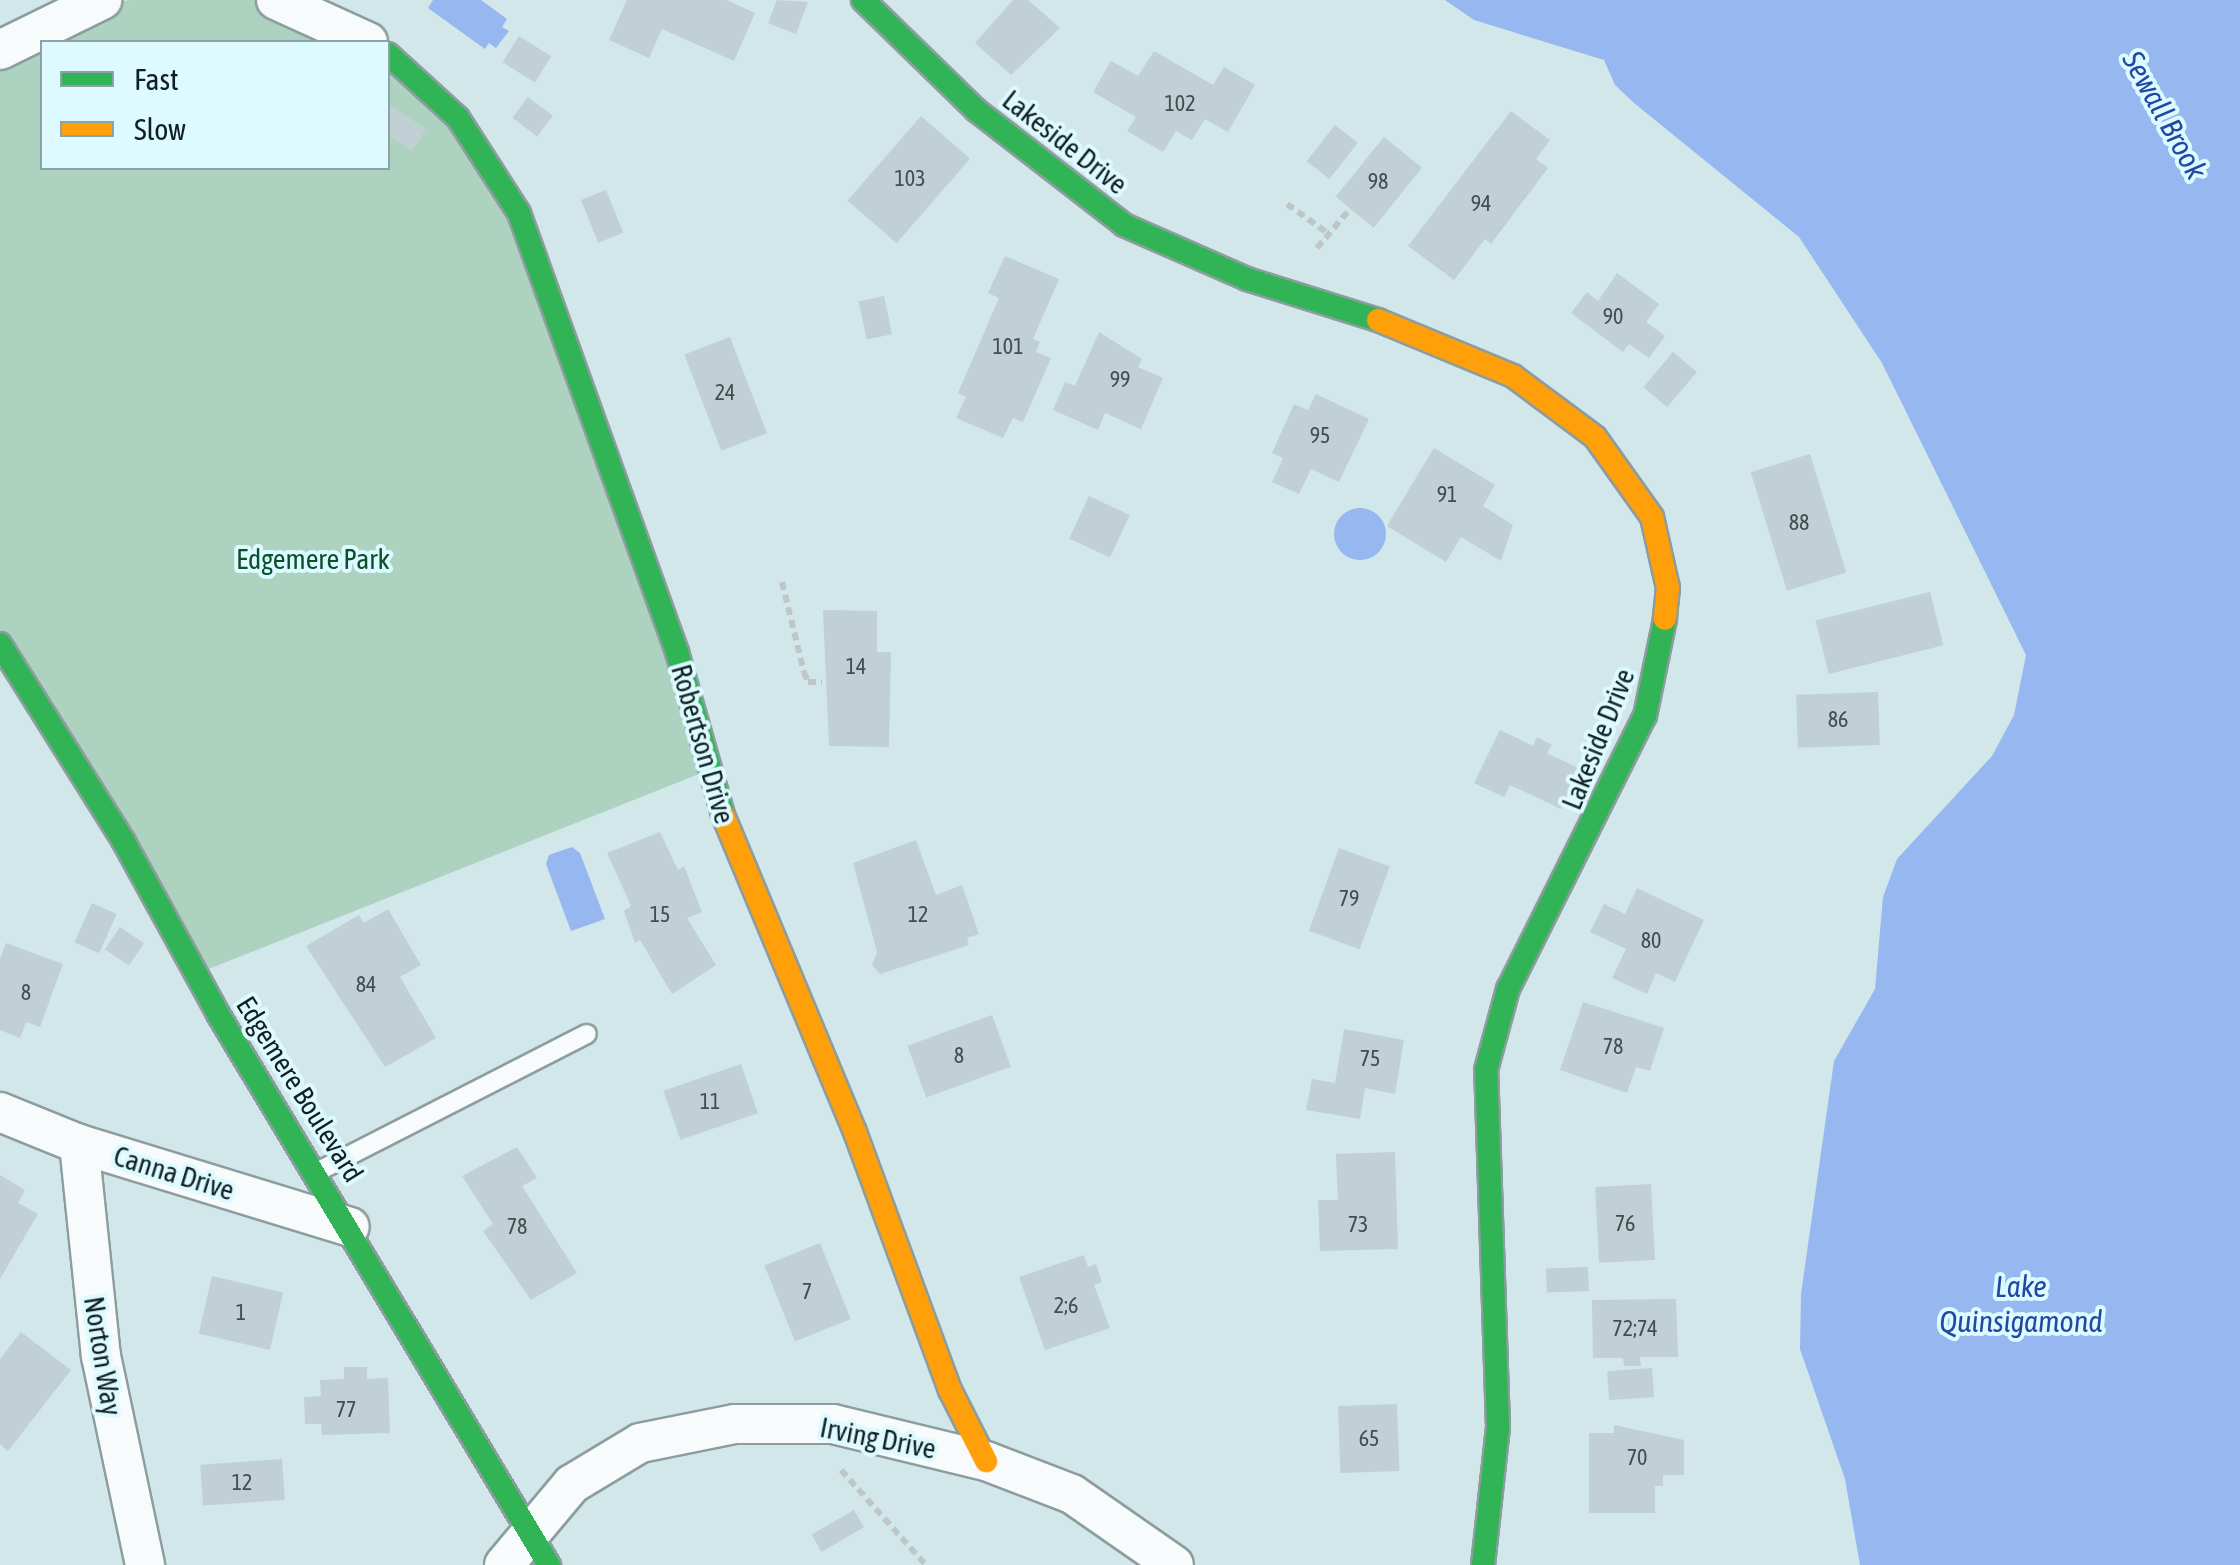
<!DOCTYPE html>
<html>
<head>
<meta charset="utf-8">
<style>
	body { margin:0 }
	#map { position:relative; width:2240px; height:1565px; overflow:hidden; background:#d2e7ea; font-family:"Asap Condensed",sans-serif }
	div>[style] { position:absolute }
	.green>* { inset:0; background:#add3c0 }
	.water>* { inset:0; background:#96b7f0 }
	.round { border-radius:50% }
	.building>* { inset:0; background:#c1d0d5; transform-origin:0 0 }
	.path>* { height:6px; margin-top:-3px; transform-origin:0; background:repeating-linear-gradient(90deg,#bfc6c8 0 8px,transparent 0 13px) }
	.roads { filter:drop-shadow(2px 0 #8d9d9f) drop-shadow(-2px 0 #8d9d9f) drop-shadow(0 2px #8d9d9f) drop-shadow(0 -2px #8d9d9f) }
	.lane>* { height:18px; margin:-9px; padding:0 9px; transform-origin:9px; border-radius:9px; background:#f8fbfc }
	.street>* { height:38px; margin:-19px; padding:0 19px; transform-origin:19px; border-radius:19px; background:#f8fbfc }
	.fast>* { height:22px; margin:-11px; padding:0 11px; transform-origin:11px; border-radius:11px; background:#30b455 }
	.slow>* { height:22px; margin:-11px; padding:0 11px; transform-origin:11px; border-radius:11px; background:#ff9f0a }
	span { translate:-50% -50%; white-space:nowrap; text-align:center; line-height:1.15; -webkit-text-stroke:8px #dcfaff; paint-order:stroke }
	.number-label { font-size:22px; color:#404e51 }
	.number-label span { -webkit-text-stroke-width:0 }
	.street-label { font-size:28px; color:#111f21 }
	.park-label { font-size:28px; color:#0a5029 }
	.water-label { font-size:30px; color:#2148a3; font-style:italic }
	.legend { position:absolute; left:40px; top:40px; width:350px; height:130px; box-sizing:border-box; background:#dcfaff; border:2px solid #8ba2a6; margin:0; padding:12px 18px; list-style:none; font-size:30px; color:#111f21 }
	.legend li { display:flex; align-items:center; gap:20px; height:50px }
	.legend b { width:50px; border:2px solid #8ba2a6 }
</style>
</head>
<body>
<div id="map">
	<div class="green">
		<i style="clip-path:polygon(129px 0,264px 0,365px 42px,42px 42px,42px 168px,388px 168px,388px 57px,483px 153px,709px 770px,196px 974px,0 646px,0 55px,67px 13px)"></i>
	</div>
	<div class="water">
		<i style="clip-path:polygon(433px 0,481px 0,507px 19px,502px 27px,509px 31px,496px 48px,489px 43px,485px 49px,428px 8px)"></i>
		<i style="clip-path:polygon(1445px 0,2240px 0,2240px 1565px,1860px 1565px,1845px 1479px,1800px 1349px,1801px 1294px,1834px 1061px,1875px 989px,1883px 897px,1897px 859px,1992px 756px,2014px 715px,2026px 655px,1882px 363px,1799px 237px,1634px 103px,1615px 85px,1604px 60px,1474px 20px)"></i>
		<i class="round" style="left:1334px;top:508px;width:52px;height:52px"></i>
		<i style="clip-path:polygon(572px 847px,580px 853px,605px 919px,571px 931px,546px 864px,549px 855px)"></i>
	</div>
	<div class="building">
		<i style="clip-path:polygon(627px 0,727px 0,755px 13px,734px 61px,662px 29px,649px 58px,609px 40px)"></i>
		<i style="clip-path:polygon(777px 0,808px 2px,796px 34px,768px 23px)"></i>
		<i style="clip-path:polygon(1013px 0,1028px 0,1060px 28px,1011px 75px,975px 43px)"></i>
		<i style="left:519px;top:36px;width:38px;height:31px;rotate:32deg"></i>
		<i style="clip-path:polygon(1154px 51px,1213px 85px,1224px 67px,1255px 85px,1228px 132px,1205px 119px,1192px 140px,1176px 131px,1163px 152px,1127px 131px,1136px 117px,1093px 92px,1111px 61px,1138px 76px)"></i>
		<i style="left:528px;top:97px;width:31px;height:26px;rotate:37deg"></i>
		<i style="clip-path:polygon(388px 104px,426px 129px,412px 151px,388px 135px)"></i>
		<i style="clip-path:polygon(1511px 111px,1550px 140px,1536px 159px,1548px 168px,1491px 244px,1485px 239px,1454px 280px,1408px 246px)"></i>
		<i style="left:921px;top:116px;width:65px;height:112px;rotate:41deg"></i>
		<i style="left:1335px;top:125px;width:29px;height:46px;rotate:38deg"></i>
		<i style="left:1384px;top:137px;width:49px;height:77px;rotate:39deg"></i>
		<i style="left:606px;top:190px;width:46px;height:27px;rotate:68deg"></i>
		<i style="clip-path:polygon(1005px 256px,1059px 279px,1033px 339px,1040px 342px,1036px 352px,1051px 358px,1023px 422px,1013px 418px,1003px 438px,956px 418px,966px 397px,958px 393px,999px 298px,988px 293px)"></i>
		<i style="clip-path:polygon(1617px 273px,1659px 304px,1646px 322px,1665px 336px,1649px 358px,1629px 344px,1623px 352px,1571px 313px,1587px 292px,1598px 301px)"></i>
		<i style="left:884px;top:296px;width:39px;height:26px;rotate:78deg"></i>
		<i style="clip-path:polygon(1099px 332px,1142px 359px,1138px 367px,1163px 378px,1141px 429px,1105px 413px,1098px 430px,1053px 410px,1065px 382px,1075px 386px)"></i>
		<i style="left:730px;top:337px;width:103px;height:49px;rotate:69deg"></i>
		<i style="left:1673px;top:352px;width:31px;height:46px;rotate:40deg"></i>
		<i style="clip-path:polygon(1316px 394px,1369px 419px,1339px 482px,1311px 469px,1299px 494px,1272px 482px,1283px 458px,1272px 453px,1294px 404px,1308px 410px)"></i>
		<i style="clip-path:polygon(1434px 448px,1495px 485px,1483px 506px,1513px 525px,1501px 561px,1461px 537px,1446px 562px,1387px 526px)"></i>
		<i style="left:1810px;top:454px;width:124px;height:62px;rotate:73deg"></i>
		<i style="left:1089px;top:496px;width:45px;height:47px;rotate:25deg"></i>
		<i style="left:1930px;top:592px;width:55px;height:118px;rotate:76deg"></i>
		<i style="clip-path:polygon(823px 610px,877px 611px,877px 652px,891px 652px,889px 747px,829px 746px)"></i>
		<i style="left:1878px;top:692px;width:53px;height:82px;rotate:88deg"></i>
		<i style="clip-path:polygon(1500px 730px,1533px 746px,1537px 737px,1552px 745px,1547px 753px,1580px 769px,1561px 809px,1510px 785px,1504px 797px,1474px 783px)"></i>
		<i style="clip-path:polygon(660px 832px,678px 870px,684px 866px,702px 912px,687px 918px,716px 965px,672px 994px,640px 940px,635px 943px,624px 911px,631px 906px,607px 853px)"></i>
		<i style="clip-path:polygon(916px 840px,936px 895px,962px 885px,979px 934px,967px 938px,969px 945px,880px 974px,872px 965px,877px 952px,853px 863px)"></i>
		<i style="left:1339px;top:848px;width:54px;height:88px;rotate:20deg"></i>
		<i style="clip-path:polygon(1637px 888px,1704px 920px,1675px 982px,1656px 973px,1647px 994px,1612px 978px,1626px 949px,1590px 932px,1604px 904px,1625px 914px)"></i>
		<i style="left:92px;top:903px;width:27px;height:43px;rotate:24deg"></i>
		<i style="clip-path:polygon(388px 909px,421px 965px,400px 977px,436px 1038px,385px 1067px,306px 946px,359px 915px,364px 923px)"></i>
		<i style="left:120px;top:927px;width:29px;height:27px;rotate:34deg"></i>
		<i style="clip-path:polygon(6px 943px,63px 964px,40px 1027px,26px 1022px,20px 1038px,0 1030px,0 959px)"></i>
		<i style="clip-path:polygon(1583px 1002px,1664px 1028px,1650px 1071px,1636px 1067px,1627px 1093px,1560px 1070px)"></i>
		<i style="left:992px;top:1015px;width:55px;height:90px;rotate:70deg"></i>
		<i style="clip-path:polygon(1344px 1029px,1404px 1040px,1395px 1094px,1365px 1088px,1360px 1119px,1306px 1110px,1312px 1079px,1335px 1083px)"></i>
		<i style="left:741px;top:1064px;width:52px;height:82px;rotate:71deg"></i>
		<i style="clip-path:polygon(517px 1147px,537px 1178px,522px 1186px,577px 1273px,531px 1300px,483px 1231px,493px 1224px,462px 1176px)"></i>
		<i style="clip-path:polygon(1395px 1152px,1398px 1249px,1320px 1251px,1318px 1200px,1338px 1200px,1336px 1154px)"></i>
		<i style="clip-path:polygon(0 1175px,25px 1190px,18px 1203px,38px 1214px,0 1279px)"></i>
		<i style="left:1651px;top:1184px;width:76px;height:56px;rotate:87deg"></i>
		<i style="left:820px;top:1243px;width:82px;height:60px;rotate:68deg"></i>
		<i style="clip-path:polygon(1084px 1255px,1088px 1267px,1096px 1264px,1102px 1282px,1094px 1285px,1110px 1328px,1045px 1350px,1019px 1277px)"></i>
		<i style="left:1588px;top:1267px;width:24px;height:42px;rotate:88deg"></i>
		<i style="left:212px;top:1276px;width:73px;height:59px;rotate:13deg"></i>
		<i style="clip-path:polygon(1676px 1299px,1678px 1357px,1640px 1357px,1641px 1366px,1624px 1366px,1623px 1358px,1593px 1358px,1592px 1300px)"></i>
		<i style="clip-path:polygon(21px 1332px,71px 1370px,8px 1451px,0 1444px,0 1359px)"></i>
		<i style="clip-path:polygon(344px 1367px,367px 1367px,367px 1379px,388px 1378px,390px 1433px,322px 1435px,321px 1424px,305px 1424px,304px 1397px,321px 1396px,320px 1380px,344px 1379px)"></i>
		<i style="left:1652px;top:1368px;width:29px;height:45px;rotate:86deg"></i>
		<i style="left:1397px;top:1404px;width:67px;height:59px;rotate:88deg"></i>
		<i style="clip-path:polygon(1614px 1425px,1684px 1440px,1684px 1475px,1663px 1475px,1663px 1486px,1655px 1486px,1655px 1513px,1589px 1513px,1589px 1433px,1614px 1433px)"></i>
		<i style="left:282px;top:1459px;width:41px;height:82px;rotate:86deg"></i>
		<i style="left:854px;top:1510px;width:20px;height:49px;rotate:60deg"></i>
	</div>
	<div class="path">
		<i style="left:1287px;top:204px;width:52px;rotate:35.5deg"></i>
		<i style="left:1317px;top:248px;width:51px;rotate:-49.8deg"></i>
		<i style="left:782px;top:582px;width:93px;rotate:76.3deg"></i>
		<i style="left:804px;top:672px;width:11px;rotate:68deg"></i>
		<i style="left:808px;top:682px;width:14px"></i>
		<i style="left:841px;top:1470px;width:127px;rotate:48.2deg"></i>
	</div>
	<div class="roads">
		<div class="lane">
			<i style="left:317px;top:1172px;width:303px;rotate:-27.1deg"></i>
		</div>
		<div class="street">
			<i style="left:276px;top:0;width:101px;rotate:24.5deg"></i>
			<i style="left:0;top:50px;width:114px;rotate:-26.1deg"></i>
			<i style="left:0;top:1112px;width:85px;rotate:22.1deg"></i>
			<i style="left:79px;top:1144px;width:283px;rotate:17deg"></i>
			<i style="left:79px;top:1144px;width:213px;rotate:84.1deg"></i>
			<i style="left:101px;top:1356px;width:214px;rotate:78.1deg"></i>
			<i style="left:504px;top:1565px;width:106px;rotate:-50deg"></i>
			<i style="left:572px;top:1484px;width:79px;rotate:-31.1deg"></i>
			<i style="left:640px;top:1443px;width:97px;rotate:-11.3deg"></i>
			<i style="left:735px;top:1424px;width:98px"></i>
			<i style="left:833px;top:1424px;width:157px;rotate:13.6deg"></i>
			<i style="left:986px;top:1461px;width:92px;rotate:21deg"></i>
			<i style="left:1072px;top:1494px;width:124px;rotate:34.8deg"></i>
		</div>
		<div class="fast">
			<i style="left:863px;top:0;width:158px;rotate:44.2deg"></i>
			<i style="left:976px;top:110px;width:187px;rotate:37.8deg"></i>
			<i style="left:1124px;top:225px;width:134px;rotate:23.7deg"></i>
			<i style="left:1247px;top:279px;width:137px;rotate:17.4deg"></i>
			<i style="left:388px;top:54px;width:95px;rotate:42.4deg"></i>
			<i style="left:458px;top:118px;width:113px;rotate:57.3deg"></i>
			<i style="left:519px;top:213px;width:467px;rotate:70.2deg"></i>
			<i style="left:677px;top:652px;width:169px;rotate:74.2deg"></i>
			<i style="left:0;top:644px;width:234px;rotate:57.9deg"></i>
			<i style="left:124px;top:842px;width:196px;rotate:61.3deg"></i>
			<i style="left:218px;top:1014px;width:643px;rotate:59.01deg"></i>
			<i style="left:1483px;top:1565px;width:139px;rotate:-83.8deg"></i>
			<i style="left:1498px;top:1427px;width:357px;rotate:-91.9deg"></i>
			<i style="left:1486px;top:1070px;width:84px;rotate:-74.8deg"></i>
			<i style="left:1508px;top:989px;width:305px;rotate:-63.4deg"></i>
			<i style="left:1645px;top:716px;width:99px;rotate:-78.3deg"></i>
		</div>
		<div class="slow">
			<i style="left:1378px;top:320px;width:146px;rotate:22.5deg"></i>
			<i style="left:1513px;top:376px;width:102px;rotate:36.6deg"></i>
			<i style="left:1595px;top:437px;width:98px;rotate:54.5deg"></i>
			<i style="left:1652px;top:517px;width:73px;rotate:77.3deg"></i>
			<i style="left:1668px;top:588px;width:31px;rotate:96deg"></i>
			<i style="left:723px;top:815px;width:343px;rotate:67.4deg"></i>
			<i style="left:855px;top:1132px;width:275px;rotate:69.8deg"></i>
			<i style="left:950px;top:1390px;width:80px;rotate:63.1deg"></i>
		</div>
	</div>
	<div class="number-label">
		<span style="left:1180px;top:104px">102</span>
		<span style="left:910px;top:179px">103</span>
		<span style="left:1378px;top:182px">98</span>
		<span style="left:1481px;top:204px">94</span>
		<span style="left:1613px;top:317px">90</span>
		<span style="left:1008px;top:347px">101</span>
		<span style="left:1120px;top:380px">99</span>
		<span style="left:725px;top:393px">24</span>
		<span style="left:1320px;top:436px">95</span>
		<span style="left:1447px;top:495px">91</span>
		<span style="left:1799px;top:523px">88</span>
		<span style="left:856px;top:667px">14</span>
		<span style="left:1838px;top:720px">86</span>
		<span style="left:1349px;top:899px">79</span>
		<span style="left:660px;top:915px">15</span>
		<span style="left:918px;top:915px">12</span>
		<span style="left:1651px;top:941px">80</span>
		<span style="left:366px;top:985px">84</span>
		<span style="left:26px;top:993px">8</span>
		<span style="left:1613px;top:1047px">78</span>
		<span style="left:959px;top:1056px">8</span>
		<span style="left:1370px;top:1059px">75</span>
		<span style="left:710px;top:1102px">11</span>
		<span style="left:1625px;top:1224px">76</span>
		<span style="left:1358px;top:1225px">73</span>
		<span style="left:517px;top:1227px">78</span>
		<span style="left:807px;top:1292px">7</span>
		<span style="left:1066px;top:1306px">2;6</span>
		<span style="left:241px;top:1313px">1</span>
		<span style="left:1635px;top:1329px">72;74</span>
		<span style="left:346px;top:1410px">77</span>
		<span style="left:1369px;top:1439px">65</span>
		<span style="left:1637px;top:1458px">70</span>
		<span style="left:242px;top:1483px">12</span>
	</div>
	<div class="street-label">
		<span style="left:1065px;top:142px;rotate:38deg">Lakeside Drive</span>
		<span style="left:1598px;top:739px;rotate:-68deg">Lakeside Drive</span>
		<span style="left:703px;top:744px;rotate:74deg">Robertson Drive</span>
		<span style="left:300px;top:1089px;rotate:58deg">Edgemere Boulevard</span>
		<span style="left:174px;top:1173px;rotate:17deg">Canna Drive</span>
		<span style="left:103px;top:1356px;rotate:81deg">Norton Way</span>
		<span style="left:878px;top:1438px;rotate:11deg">Irving Drive</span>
	</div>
	<div class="park-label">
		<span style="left:313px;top:559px">Edgemere Park</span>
	</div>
	<div class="water-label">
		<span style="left:2165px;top:115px;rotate:61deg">Sewall Brook</span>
		<span style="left:2021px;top:1303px">Lake<br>Quinsigamond</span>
	</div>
	<ul class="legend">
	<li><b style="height:12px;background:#30b455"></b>Fast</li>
	<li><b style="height:12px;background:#ff9f0a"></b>Slow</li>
	</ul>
</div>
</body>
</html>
